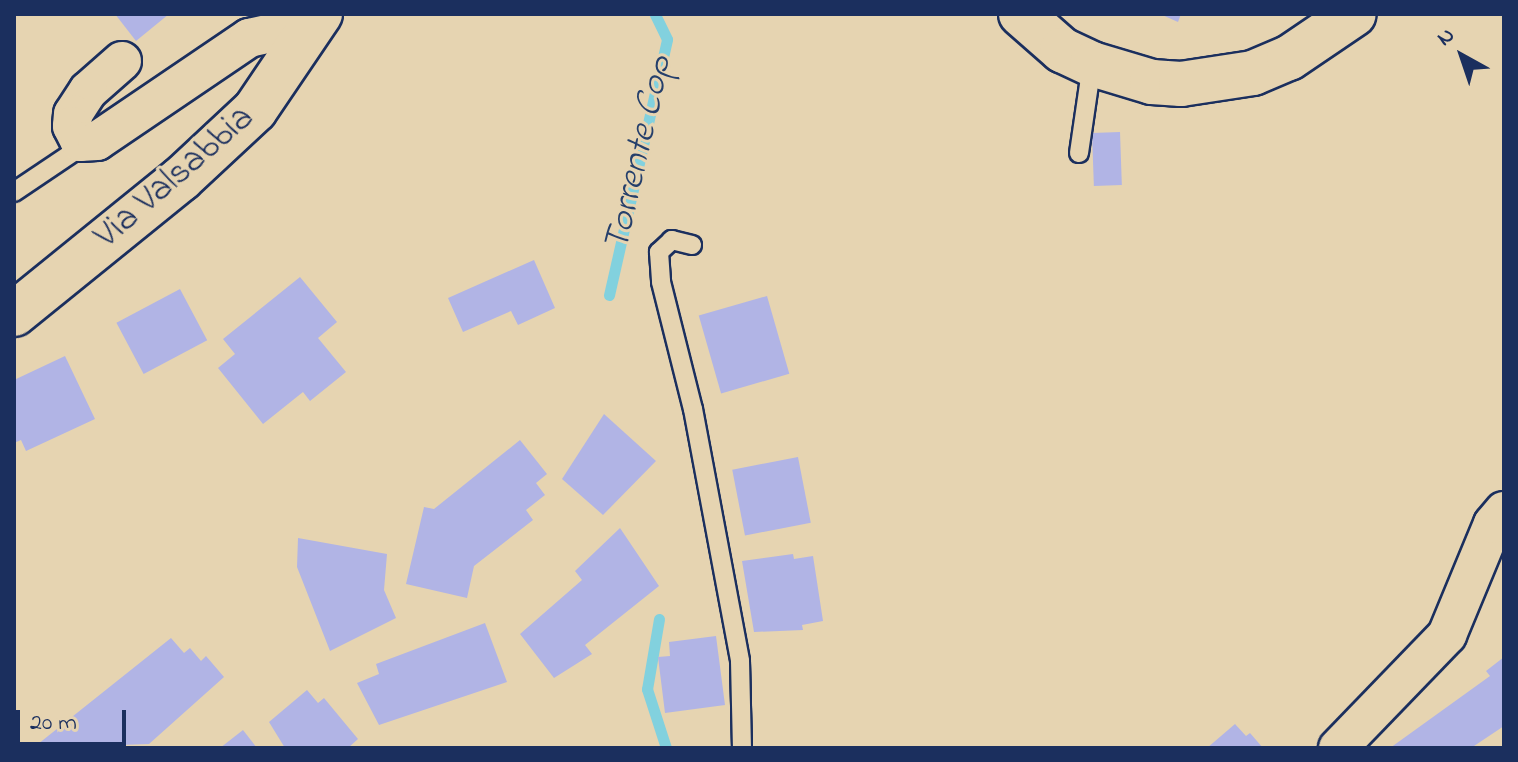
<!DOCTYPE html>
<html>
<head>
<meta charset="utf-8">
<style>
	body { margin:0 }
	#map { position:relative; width:1518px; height:762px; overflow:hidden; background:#e6d4b1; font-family:"Indie Flower",sans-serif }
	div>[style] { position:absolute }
	.stream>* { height:11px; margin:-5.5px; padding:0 5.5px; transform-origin:5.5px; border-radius:5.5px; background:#82d1de }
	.building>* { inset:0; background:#b1b4e5; transform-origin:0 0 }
	.roads { filter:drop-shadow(2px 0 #1b2f5e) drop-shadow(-2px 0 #1b2f5e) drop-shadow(0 2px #1b2f5e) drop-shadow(0 -2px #1b2f5e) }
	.lane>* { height:18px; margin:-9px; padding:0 9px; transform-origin:9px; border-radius:9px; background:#e6d4b1 }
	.street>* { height:38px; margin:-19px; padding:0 19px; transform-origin:19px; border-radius:19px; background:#e6d4b1 }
	.secondary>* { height:44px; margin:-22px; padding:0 22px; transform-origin:22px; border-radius:22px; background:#e6d4b1 }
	span { translate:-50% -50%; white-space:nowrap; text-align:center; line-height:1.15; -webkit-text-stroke:6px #e6d4b1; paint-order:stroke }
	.street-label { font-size:36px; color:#1b2f5e }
	.water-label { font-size:38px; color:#253f6b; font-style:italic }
	.frame { position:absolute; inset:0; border:16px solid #1b2f5e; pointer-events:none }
	.north { position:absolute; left:1422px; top:16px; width:80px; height:80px; -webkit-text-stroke:6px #e6d4b1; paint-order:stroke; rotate:320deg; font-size:22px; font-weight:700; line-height:32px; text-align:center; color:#1b2f5e }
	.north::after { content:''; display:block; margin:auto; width:28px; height:36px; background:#1b2f5e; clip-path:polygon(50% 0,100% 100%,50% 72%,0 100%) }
	.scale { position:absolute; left:16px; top:710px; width:110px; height:36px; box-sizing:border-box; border:4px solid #1b2f5e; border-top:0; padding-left:10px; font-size:24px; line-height:28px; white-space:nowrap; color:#1b2f5e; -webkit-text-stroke:6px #e6d4b1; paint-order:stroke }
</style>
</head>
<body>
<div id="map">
	<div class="stream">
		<i style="left:609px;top:295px;width:262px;rotate:-77.2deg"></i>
		<i style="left:667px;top:39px;width:28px;rotate:-116deg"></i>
		<i style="left:659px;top:619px;width:71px;rotate:99.7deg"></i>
		<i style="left:647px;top:689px;width:62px;rotate:72.1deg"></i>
	</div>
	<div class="building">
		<i style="clip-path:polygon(115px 14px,169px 14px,136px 41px)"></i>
		<i style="clip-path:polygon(1160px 14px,1181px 14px,1178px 22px)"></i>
		<i style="left:1120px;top:132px;width:53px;height:28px;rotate:88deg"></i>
		<i style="clip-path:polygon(534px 260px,555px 308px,518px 325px,511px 311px,463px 332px,448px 298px)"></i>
		<i style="clip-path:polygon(300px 277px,337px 322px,318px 338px,346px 372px,310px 401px,303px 392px,263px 424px,218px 368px,235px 354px,223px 339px)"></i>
		<i style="left:180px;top:289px;width:58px;height:72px;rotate:62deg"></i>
		<i style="left:767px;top:296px;width:81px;height:71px;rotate:74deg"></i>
		<i style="clip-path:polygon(65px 356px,95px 419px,26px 451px,21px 440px,14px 443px,14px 380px)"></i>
		<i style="clip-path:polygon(604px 414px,656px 461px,603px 515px,562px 479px)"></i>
		<i style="clip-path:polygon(520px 440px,547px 474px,536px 483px,545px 495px,526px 510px,533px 520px,474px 566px,467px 598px,406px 584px,424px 507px,434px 509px)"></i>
		<i style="left:798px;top:457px;width:67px;height:67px;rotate:79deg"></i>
		<i style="clip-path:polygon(620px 528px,659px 586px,585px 645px,592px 654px,554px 678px,520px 634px,582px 580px,575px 571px)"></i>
		<i style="clip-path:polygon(298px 538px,387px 554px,384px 590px,396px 618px,330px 651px,297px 567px)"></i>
		<i style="clip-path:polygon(793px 554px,794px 559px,813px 556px,823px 621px,802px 625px,803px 630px,754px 632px,742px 561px)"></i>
		<i style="clip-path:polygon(485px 623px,507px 682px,379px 725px,357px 683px,379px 674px,376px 664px)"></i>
		<i style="clip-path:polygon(716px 636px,725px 705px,665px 713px,658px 657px,670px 656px,669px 642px)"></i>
		<i style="clip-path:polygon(171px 638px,184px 653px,190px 648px,201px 661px,206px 656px,224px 677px,149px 744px,33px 748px)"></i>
		<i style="clip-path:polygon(1504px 657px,1504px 726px,1471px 748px,1390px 748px,1490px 676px,1486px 671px)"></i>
		<i style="clip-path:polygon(307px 690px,318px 703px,324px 698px,358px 739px,348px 748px,285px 748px,269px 722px)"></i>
		<i style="clip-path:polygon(1235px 724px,1246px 736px,1250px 733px,1263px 748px,1207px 748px)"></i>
		<i style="clip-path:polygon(243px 730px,257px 748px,220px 748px)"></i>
	</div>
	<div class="roads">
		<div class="lane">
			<i style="left:1079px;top:153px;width:90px;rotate:-81.7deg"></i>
			<i style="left:14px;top:192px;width:88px;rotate:-33.9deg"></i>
			<i style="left:692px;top:245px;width:21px;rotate:-166deg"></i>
			<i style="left:672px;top:240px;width:18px;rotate:137deg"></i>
			<i style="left:659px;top:252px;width:30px;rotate:86deg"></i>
			<i style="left:661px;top:282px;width:131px;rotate:75.9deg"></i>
			<i style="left:693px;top:409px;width:256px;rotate:79.4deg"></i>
			<i style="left:740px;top:661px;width:87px;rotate:88.7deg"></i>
		</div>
		<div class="street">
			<i style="left:122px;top:61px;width:45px;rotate:138.6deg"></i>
			<i style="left:88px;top:91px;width:27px;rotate:123deg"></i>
			<i style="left:73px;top:114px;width:12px;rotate:95deg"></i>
			<i style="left:72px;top:126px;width:18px;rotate:63deg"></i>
			<i style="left:80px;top:142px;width:17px;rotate:-3deg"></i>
			<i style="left:97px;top:141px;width:184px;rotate:-34.1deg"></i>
			<i style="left:249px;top:38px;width:69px;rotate:-12.6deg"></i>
			<i style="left:1338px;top:748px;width:157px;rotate:-46deg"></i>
			<i style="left:1447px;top:635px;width:120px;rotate:-67.5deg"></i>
			<i style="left:1493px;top:524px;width:17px;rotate:-50deg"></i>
		</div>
		<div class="secondary">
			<i style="left:1021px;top:14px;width:55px;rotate:41.3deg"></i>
			<i style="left:1062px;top:50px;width:33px;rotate:25deg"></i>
			<i style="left:1092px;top:64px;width:63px;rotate:16.7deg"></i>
			<i style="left:1152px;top:82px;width:29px;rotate:4deg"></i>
			<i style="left:1181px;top:84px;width:73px;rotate:-8.7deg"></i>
			<i style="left:1253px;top:73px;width:39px;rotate:-23deg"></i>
			<i style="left:1289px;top:58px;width:78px;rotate:-34.1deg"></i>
			<i style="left:14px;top:314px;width:215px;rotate:-39deg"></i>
			<i style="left:181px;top:179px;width:101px;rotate:-43deg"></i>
			<i style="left:255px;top:110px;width:116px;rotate:-55.9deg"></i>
		</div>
	</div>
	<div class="street-label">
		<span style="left:175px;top:178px;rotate:-41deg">Via Valsabbia</span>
	</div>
	<div class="water-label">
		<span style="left:640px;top:154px;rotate:-77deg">Torrente Cop</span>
	</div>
	<div class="frame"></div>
	<div class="north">N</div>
	<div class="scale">20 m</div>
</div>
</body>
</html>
